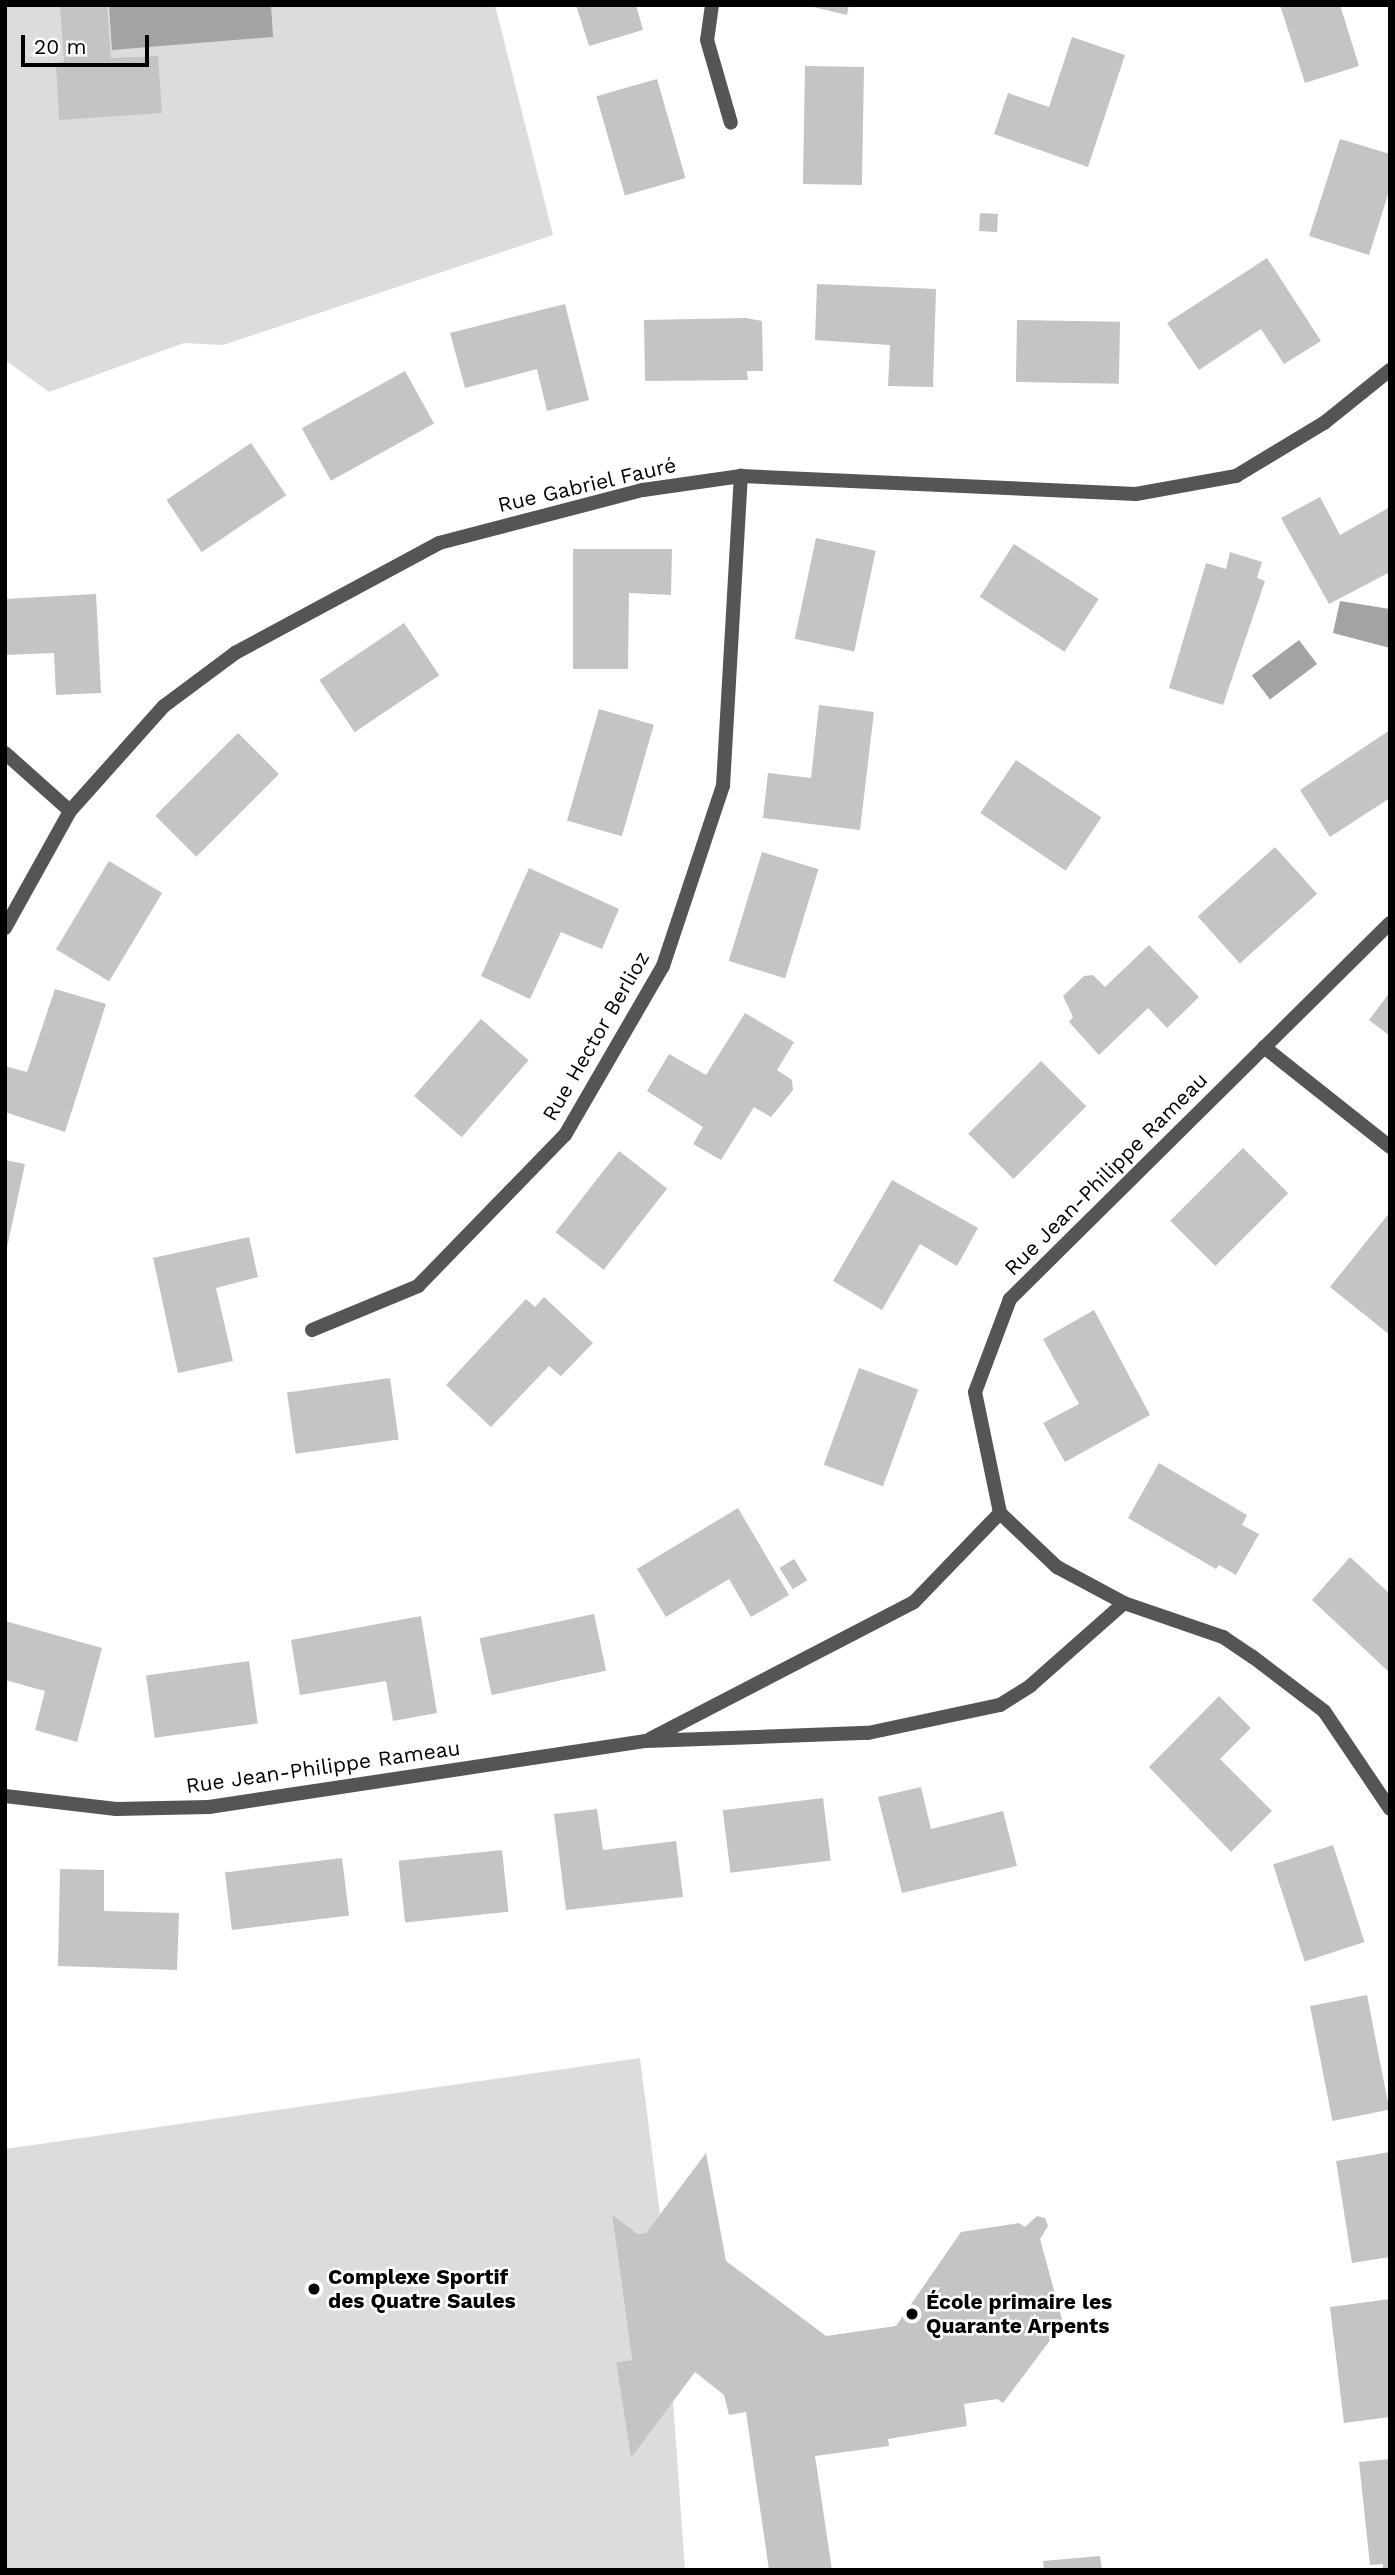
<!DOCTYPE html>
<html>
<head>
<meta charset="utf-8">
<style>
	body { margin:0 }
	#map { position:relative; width:1395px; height:2575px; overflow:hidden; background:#fff; font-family:"Work Sans",sans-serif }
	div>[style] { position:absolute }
	.green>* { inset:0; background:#dcdcdc }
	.water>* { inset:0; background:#a3a3a3; transform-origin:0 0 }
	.building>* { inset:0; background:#c4c4c4; transform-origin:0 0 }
	.street>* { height:14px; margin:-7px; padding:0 7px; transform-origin:7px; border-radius:7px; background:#555 }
	.dots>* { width:19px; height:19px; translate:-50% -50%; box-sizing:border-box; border:4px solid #fff; border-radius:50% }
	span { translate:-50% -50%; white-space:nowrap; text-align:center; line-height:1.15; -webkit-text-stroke:5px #fff; paint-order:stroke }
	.street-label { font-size:21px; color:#000 }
	.poi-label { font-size:21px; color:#000; font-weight:700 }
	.left { translate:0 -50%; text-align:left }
	.frame { position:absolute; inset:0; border:7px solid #000; pointer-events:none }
	.scale { position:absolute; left:21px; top:35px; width:128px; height:32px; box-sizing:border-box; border:4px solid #000; border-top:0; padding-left:9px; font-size:21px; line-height:24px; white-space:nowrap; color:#000; -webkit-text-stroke:5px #fff; paint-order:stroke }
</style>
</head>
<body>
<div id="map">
	<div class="green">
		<i style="clip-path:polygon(5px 5px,495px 5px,553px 235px,223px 345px,184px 343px,49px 392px,5px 360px)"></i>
		<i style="clip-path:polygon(640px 2058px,660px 2214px,646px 2233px,638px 2234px,612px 2216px,632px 2360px,616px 2362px,631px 2457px,673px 2401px,685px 2570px,5px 2570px,5px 2149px)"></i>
	</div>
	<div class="water">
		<i style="clip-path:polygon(109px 5px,271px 5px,273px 37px,112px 50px)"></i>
		<i style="clip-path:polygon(1340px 601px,1390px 609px,1390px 648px,1333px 633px)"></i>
		<i style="left:1299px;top:640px;width:30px;height:59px;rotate:53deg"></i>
	</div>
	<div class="building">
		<i style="clip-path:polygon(60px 5px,107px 5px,111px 58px,158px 56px,162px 113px,59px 120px,56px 63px,64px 62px)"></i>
		<i style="clip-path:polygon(576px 5px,636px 5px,643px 30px,589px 46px)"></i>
		<i style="clip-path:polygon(805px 5px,849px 5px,847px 15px)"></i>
		<i style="clip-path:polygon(1280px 5px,1340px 5px,1359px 66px,1305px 83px)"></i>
		<i style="clip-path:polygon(1072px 37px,1125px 55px,1088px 167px,994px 134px,1008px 93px,1049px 107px)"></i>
		<i style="left:805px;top:66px;width:59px;height:118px;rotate:1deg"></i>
		<i style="left:657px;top:79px;width:103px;height:63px;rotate:74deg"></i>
		<i style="clip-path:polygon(1340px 139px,1390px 154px,1390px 188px,1369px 255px,1309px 236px)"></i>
		<i style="left:980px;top:213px;width:18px;height:18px;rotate:3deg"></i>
		<i style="clip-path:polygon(1267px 258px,1321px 341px,1284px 364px,1261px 329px,1199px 370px,1167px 323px)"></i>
		<i style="clip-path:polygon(817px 284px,936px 289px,933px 387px,888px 386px,890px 345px,815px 340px)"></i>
		<i style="clip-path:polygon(565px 304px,589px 400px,547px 411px,537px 369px,465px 388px,450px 333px)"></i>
		<i style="clip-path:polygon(746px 318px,762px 321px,763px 371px,747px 371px,748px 380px,645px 381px,644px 320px)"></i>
		<i style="left:1017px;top:320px;width:103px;height:62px;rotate:1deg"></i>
		<i style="left:405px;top:371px;width:60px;height:118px;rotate:61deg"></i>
		<i style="left:251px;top:443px;width:63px;height:102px;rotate:56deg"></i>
		<i style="clip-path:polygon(1320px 497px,1340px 535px,1390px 507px,1390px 572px,1329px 604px,1281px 518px)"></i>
		<i style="left:816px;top:538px;width:61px;height:103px;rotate:12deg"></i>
		<i style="left:1014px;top:544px;width:101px;height:63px;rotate:33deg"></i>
		<i style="clip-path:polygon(573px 549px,672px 549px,671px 595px,629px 593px,628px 669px,573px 669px)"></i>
		<i style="clip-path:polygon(1230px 552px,1262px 562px,1257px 578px,1265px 581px,1223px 705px,1169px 688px,1206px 563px,1226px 569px)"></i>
		<i style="clip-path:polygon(96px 594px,101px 693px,56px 695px,54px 653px,5px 655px,5px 599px)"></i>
		<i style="left:404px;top:623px;width:63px;height:102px;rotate:56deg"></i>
		<i style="clip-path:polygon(819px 705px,874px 712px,860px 830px,763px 818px,768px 773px,811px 778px)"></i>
		<i style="left:599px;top:709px;width:57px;height:116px;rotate:16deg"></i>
		<i style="clip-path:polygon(1390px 730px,1390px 798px,1330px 837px,1300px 790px)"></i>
		<i style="left:238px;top:733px;width:58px;height:117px;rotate:45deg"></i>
		<i style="left:1016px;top:760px;width:103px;height:64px;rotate:34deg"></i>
		<i style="left:1275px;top:847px;width:63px;height:104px;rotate:48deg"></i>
		<i style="left:762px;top:852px;width:59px;height:114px;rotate:17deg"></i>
		<i style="left:109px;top:861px;width:62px;height:103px;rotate:31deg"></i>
		<i style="clip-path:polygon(529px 868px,619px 909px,602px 949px,561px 932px,530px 999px,481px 976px)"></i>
		<i style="clip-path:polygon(1149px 945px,1199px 997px,1167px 1028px,1148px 1008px,1099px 1055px,1069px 1022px,1073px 1017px,1063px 996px,1084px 976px,1093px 975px,1105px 987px)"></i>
		<i style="clip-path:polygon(55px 989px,106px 1004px,65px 1132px,5px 1112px,5px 1066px,27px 1072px)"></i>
		<i style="clip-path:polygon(1390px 992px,1390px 1036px,1369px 1020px)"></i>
		<i style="clip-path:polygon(745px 1013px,794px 1042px,777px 1070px,792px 1080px,793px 1090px,771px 1117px,754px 1107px,721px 1160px,693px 1144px,703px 1127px,647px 1091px,669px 1054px,706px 1075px)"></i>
		<i style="left:481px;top:1019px;width:63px;height:102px;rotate:41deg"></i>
		<i style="left:1041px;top:1061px;width:64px;height:103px;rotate:45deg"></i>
		<i style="left:1243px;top:1148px;width:64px;height:103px;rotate:45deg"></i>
		<i style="left:619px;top:1151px;width:61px;height:103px;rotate:38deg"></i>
		<i style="clip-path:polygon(5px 1160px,25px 1164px,6px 1252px,5px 1252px)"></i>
		<i style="clip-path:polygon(892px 1180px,978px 1228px,957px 1266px,920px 1244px,882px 1310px,833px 1281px)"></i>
		<i style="clip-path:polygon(1390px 1212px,1390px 1335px,1330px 1287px)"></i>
		<i style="clip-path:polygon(249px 1237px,258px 1277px,216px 1288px,233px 1361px,178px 1373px,153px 1258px)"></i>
		<i style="clip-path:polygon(544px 1297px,593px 1343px,561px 1376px,549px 1366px,491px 1427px,446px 1385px,526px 1299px,535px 1307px)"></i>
		<i style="clip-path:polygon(1094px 1310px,1150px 1415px,1065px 1462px,1043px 1423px,1079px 1404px,1043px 1339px)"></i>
		<i style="left:859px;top:1368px;width:63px;height:103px;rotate:20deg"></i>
		<i style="left:390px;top:1378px;width:62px;height:104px;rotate:82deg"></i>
		<i style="clip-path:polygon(1159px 1463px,1247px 1515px,1242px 1525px,1259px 1534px,1236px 1575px,1219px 1565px,1216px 1569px,1128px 1518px)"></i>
		<i style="clip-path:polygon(738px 1508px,789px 1595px,751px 1617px,729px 1579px,666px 1617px,637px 1569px)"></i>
		<i style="clip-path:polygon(1350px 1557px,1390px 1594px,1390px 1673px,1312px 1600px)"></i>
		<i style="left:794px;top:1559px;width:25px;height:17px;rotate:58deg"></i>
		<i style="left:594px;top:1614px;width:58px;height:117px;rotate:78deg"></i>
		<i style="clip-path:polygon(421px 1616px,437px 1713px,393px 1721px,386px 1681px,300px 1695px,291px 1640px)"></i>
		<i style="clip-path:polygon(5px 1621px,102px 1648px,77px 1742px,35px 1730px,45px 1691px,5px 1680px)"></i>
		<i style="left:249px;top:1661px;width:63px;height:104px;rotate:82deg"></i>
		<i style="clip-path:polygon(1219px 1696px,1251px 1728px,1220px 1759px,1272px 1811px,1231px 1852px,1149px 1767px)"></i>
		<i style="clip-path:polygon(921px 1787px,931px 1829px,1003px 1811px,1017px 1866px,902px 1893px,878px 1797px)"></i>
		<i style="left:823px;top:1798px;width:63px;height:101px;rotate:83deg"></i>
		<i style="clip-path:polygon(597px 1809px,603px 1850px,676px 1841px,683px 1897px,566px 1910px,554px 1814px)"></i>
		<i style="left:1333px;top:1845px;width:102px;height:63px;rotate:72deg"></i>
		<i style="left:502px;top:1850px;width:62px;height:104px;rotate:84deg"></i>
		<i style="left:342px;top:1858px;width:58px;height:118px;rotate:83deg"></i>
		<i style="clip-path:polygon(60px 1869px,104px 1870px,104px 1911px,179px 1913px,177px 1970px,58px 1966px)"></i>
		<i style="left:1367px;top:1995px;width:117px;height:58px;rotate:79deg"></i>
		<i style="clip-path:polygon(1390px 2152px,1390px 2257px,1352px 2263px,1336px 2161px)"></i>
		<i style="clip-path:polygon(706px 2153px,726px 2261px,826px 2336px,896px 2326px,961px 2232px,1019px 2223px,1025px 2227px,1037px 2216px,1045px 2218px,1048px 2226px,1040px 2239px,1063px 2323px,1003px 2403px,997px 2399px,964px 2404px,967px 2426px,888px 2439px,889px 2446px,815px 2456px,832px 2570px,769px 2570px,746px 2412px,729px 2415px,724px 2395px,695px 2372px,631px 2458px,616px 2362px,632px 2360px,612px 2215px,638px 2234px,646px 2233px)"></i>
		<i style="clip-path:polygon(1390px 2299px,1390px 2417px,1344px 2423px,1330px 2307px)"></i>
		<i style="clip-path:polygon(1390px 2459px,1390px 2570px,1383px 2570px,1383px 2564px,1370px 2565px,1359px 2462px)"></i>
		<i style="clip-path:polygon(1100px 2556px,1102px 2570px,1044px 2570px,1043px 2561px)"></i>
	</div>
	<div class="street">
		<i style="left:712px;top:5px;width:35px;rotate:98deg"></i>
		<i style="left:707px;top:40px;width:86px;rotate:73.9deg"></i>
		<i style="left:5px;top:753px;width:87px;rotate:41.7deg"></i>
		<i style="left:1390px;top:923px;width:535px;rotate:135.3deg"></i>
		<i style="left:1010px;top:1299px;width:99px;rotate:110.6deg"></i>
		<i style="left:975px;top:1392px;width:124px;rotate:78.3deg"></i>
		<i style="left:1000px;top:1513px;width:79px;rotate:43.5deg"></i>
		<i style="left:1057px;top:1567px;width:76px;rotate:28.2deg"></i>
		<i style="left:1124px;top:1603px;width:105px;rotate:19deg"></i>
		<i style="left:1223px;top:1637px;width:36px;rotate:34deg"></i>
		<i style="left:1253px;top:1657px;width:89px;rotate:37.3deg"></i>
		<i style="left:1324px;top:1711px;width:118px;rotate:56deg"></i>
		<i style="left:5px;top:928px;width:134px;rotate:-60.9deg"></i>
		<i style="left:70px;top:811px;width:141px;rotate:-48.2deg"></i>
		<i style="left:164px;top:706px;width:89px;rotate:-36.7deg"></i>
		<i style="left:235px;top:653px;width:232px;rotate:-28.3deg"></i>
		<i style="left:439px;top:543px;width:211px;rotate:-14.6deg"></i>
		<i style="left:643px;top:490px;width:99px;rotate:-8.1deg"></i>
		<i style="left:741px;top:476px;width:395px;rotate:2.6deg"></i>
		<i style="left:1136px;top:494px;width:102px;rotate:-10.2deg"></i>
		<i style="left:1236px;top:476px;width:103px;rotate:-31.1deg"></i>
		<i style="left:1324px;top:423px;width:85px;rotate:-38.8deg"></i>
		<i style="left:1264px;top:1047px;width:161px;rotate:38.4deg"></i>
		<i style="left:312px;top:1330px;width:115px;rotate:-22.5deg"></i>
		<i style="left:418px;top:1286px;width:211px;rotate:-45.8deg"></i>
		<i style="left:565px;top:1135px;width:195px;rotate:-59.9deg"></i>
		<i style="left:663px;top:966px;width:190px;rotate:-71.6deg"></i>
		<i style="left:723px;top:786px;width:311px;rotate:-86.7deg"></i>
		<i style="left:650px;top:1739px;width:297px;rotate:-27.4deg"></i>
		<i style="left:914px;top:1602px;width:124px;rotate:-46deg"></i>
		<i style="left:5px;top:1796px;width:112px;rotate:6.7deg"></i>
		<i style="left:116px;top:1809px;width:93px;rotate:-1.2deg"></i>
		<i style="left:209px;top:1807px;width:442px;rotate:-8.6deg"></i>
		<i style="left:646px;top:1741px;width:222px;rotate:-2.1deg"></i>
		<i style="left:868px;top:1733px;width:135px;rotate:-12deg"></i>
		<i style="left:1000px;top:1705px;width:36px;rotate:-32deg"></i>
		<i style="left:1030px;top:1686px;width:125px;rotate:-41.4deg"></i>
	</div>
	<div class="dots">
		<i style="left:314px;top:2289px;background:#000"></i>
		<i style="left:912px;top:2314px;background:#000"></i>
	</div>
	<div class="street-label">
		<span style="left:587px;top:485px;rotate:-13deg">Rue Gabriel Fauré</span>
		<span style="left:596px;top:1036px;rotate:-60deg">Rue Hector Berlioz</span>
		<span style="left:1106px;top:1174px;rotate:-45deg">Rue Jean-Philippe Rameau</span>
		<span style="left:323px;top:1767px;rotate:-8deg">Rue Jean-Philippe Rameau</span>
	</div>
	<div class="poi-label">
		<span class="left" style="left:328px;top:2289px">Complexe Sportif<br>des Quatre Saules</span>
		<span class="left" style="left:926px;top:2314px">École primaire les<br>Quarante Arpents</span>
	</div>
	<div class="frame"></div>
	<div class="scale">20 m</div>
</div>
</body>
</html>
